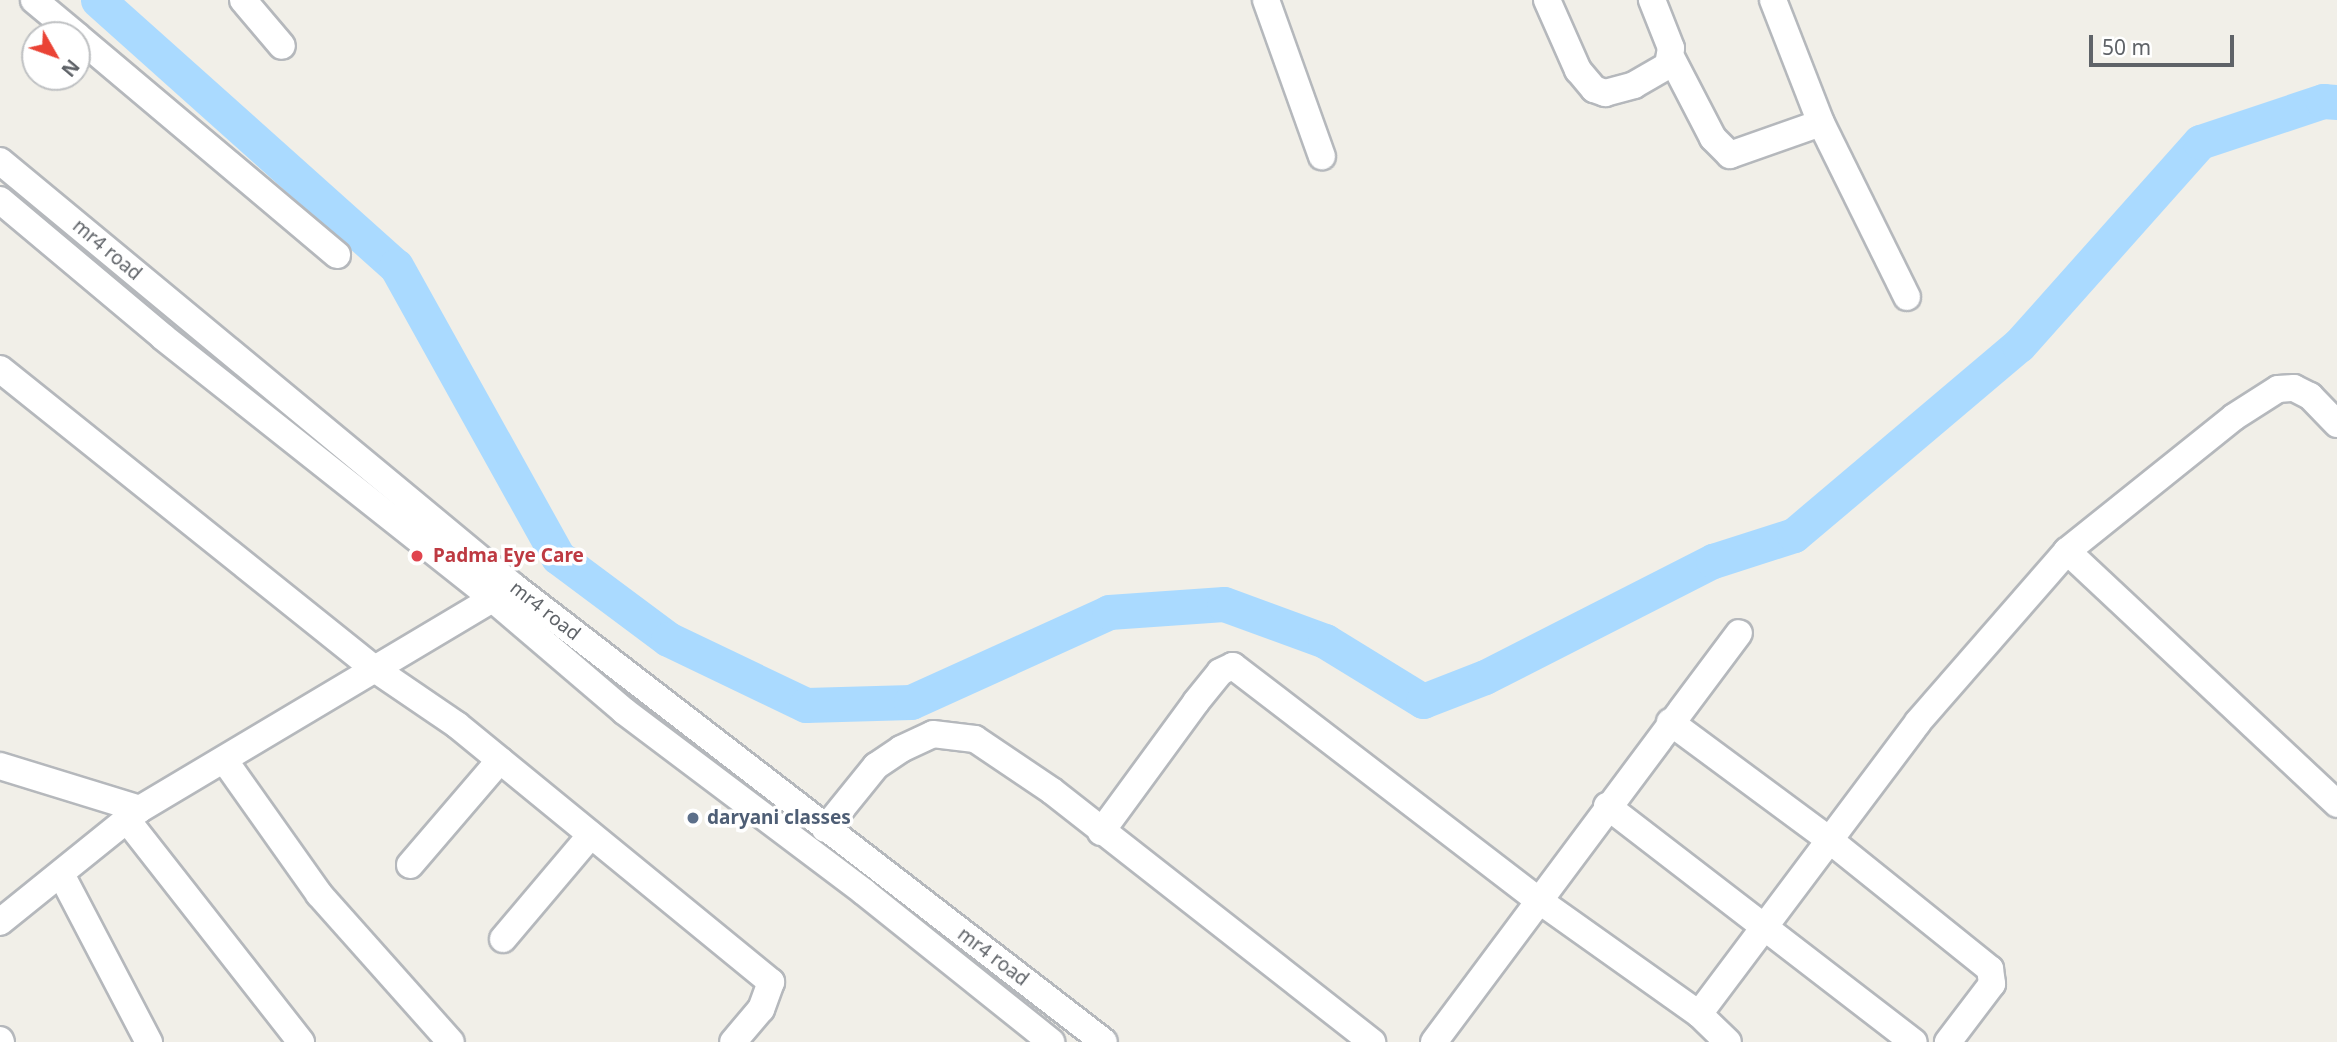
<!DOCTYPE html>
<html>
<head>
<meta charset="utf-8">
<style>
	body { margin:0 }
	#map { position:relative; width:2337px; height:1042px; overflow:hidden; background:#f1efe8; font-family:"Noto Sans",sans-serif }
	div>[style] { position:absolute }
	.river>* { height:35px; margin:-17.5px; padding:0 17.5px; transform-origin:17.5px; border-radius:17.5px; background:#aadaff }
	.roads { filter:drop-shadow(2px 0 #b5b8bc) drop-shadow(-2px 0 #b5b8bc) drop-shadow(0 2px #b5b8bc) drop-shadow(0 -2px #b5b8bc) }
	.minor>* { height:26px; margin:-13px; padding:0 13px; transform-origin:13px; border-radius:13px; background:#fff }
	.dots>* { width:19px; height:19px; translate:-50% -50%; box-sizing:border-box; border:4px solid #fff; border-radius:50% }
	span { translate:-50% -50%; white-space:nowrap; text-align:center; line-height:1.15; -webkit-text-stroke:7px #fff; paint-order:stroke }
	.street-label { font-size:19px; color:#5f6368 }
	.health-label { font-size:19px; color:#be3a42; font-weight:700 }
	.left { translate:0 -50%; text-align:left }
	.service-label { font-size:19px; color:#4e5e75; font-weight:700 }
	.north { position:absolute; left:21px; top:21px; width:70px; height:70px; box-sizing:border-box; background:#fff; border:2px solid #bfc1c3; border-radius:50%; rotate:130deg; font-size:19px; font-weight:700; line-height:28px; text-align:center; color:#5f6368 }
	.north::after { content:''; display:block; margin:auto; width:24px; height:32px; background:#ea4335; clip-path:polygon(50% 0,100% 100%,50% 72%,0 100%) }
	.scale { position:absolute; left:2089px; top:35px; width:145px; height:32px; box-sizing:border-box; border:4px solid #5f6368; border-top:0; padding-left:9px; font-size:21px; line-height:24px; white-space:nowrap; color:#5f6368; -webkit-text-stroke:5px #fff; paint-order:stroke }
</style>
</head>
<body>
<div id="map">
	<div class="river">
		<i style="left:98px;top:0;width:399px;rotate:41.8deg"></i>
		<i style="left:396px;top:266px;width:333px;rotate:60.9deg"></i>
		<i style="left:558px;top:557px;width:137px;rotate:36.7deg"></i>
		<i style="left:668px;top:639px;width:153px;rotate:25.6deg"></i>
		<i style="left:806px;top:705px;width:105px;rotate:-1.6deg"></i>
		<i style="left:911px;top:702px;width:217px;rotate:-24.4deg"></i>
		<i style="left:1109px;top:612px;width:115px;rotate:-4deg"></i>
		<i style="left:1224px;top:604px;width:108px;rotate:20.1deg"></i>
		<i style="left:1325px;top:641px;width:115px;rotate:31.5deg"></i>
		<i style="left:1423px;top:701px;width:66px;rotate:-21.2deg"></i>
		<i style="left:1485px;top:677px;width:256px;rotate:-27deg"></i>
		<i style="left:1713px;top:561px;width:85px;rotate:-17.8deg"></i>
		<i style="left:1794px;top:535px;width:294px;rotate:-40.2deg"></i>
		<i style="left:2019px;top:345px;width:272px;rotate:-48.3deg"></i>
		<i style="left:2200px;top:142px;width:130px;rotate:-18.4deg"></i>
		<i style="left:2323px;top:101px;width:14px;rotate:4deg"></i>
	</div>
	<div class="roads">
		<div class="minor">
			<i style="left:34px;top:0;width:55px;rotate:39.8deg"></i>
			<i style="left:243px;top:0;width:60px;rotate:49.7deg"></i>
			<i style="left:1266px;top:0;width:166px;rotate:70.3deg"></i>
			<i style="left:1547px;top:0;width:77px;rotate:66.1deg"></i>
			<i style="left:1578px;top:70px;width:25px;rotate:50deg"></i>
			<i style="left:1594px;top:89px;width:12px;rotate:20deg"></i>
			<i style="left:1605px;top:93px;width:30px;rotate:-15deg"></i>
			<i style="left:1634px;top:85px;width:39px;rotate:-30deg"></i>
			<i style="left:1668px;top:65px;width:17px;rotate:-80deg"></i>
			<i style="left:1671px;top:48px;width:52px;rotate:-111.6deg"></i>
			<i style="left:1773px;top:0;width:132px;rotate:68.7deg"></i>
			<i style="left:1821px;top:123px;width:194px;rotate:63.7deg"></i>
			<i style="left:77px;top:36px;width:340px;rotate:40.1deg"></i>
			<i style="left:1671px;top:57px;width:91px;rotate:62.6deg"></i>
			<i style="left:1713px;top:138px;width:24px;rotate:45deg"></i>
			<i style="left:1730px;top:155px;width:96px;rotate:-19.4deg"></i>
			<i style="left:0;top:161px;width:666px;rotate:39.64deg"></i>
			<i style="left:513px;top:586px;width:746px;rotate:37.65deg"></i>
			<i style="left:0;top:200px;width:213px;rotate:40deg"></i>
			<i style="left:163px;top:337px;width:421px;rotate:38.4deg"></i>
			<i style="left:493px;top:599px;width:172px;rotate:40.5deg"></i>
			<i style="left:624px;top:711px;width:301px;rotate:37deg"></i>
			<i style="left:864px;top:892px;width:240px;rotate:38.7deg"></i>
			<i style="left:0;top:369px;width:480px;rotate:38.7deg"></i>
			<i style="left:375px;top:669px;width:99px;rotate:34.3deg"></i>
			<i style="left:457px;top:725px;width:406px;rotate:39.3deg"></i>
			<i style="left:771px;top:982px;width:29px;rotate:110deg"></i>
			<i style="left:761px;top:1009px;width:43px;rotate:130.3deg"></i>
			<i style="left:2067px;top:551px;width:370px;rotate:43.1deg"></i>
			<i style="left:1670px;top:722px;width:202px;rotate:36.5deg"></i>
			<i style="left:1832px;top:842px;width:203px;rotate:38.8deg"></i>
			<i style="left:1990px;top:969px;width:15px;rotate:82deg"></i>
			<i style="left:1992px;top:984px;width:73px;rotate:127.2deg"></i>
			<i style="left:225px;top:761px;width:163px;rotate:54.7deg"></i>
			<i style="left:319px;top:894px;width:198px;rotate:48.3deg"></i>
			<i style="left:0;top:766px;width:146px;rotate:17.1deg"></i>
			<i style="left:140px;top:809px;width:425px;rotate:-30.8deg"></i>
			<i style="left:1607px;top:806px;width:387px;rotate:37.6deg"></i>
			<i style="left:127px;top:820px;width:282px;rotate:51.9deg"></i>
			<i style="left:825px;top:829px;width:81px;rotate:-51deg"></i>
			<i style="left:876px;top:766px;width:30px;rotate:-34deg"></i>
			<i style="left:901px;top:749px;width:35px;rotate:-25deg"></i>
			<i style="left:933px;top:734px;width:42px;rotate:6.8deg"></i>
			<i style="left:975px;top:739px;width:93px;rotate:34deg"></i>
			<i style="left:1052px;top:791px;width:407px;rotate:38.1deg"></i>
			<i style="left:1101px;top:832px;width:161px;rotate:-53.8deg"></i>
			<i style="left:1196px;top:702px;width:38px;rotate:-51deg"></i>
			<i style="left:1220px;top:672px;width:14px;rotate:-25deg"></i>
			<i style="left:1233px;top:666px;width:383px;rotate:37.5deg"></i>
			<i style="left:1537px;top:899px;width:199px;rotate:35.4deg"></i>
			<i style="left:1699px;top:1014px;width:40px;rotate:44deg"></i>
			<i style="left:410px;top:865px;width:138px;rotate:-49.4deg"></i>
			<i style="left:61px;top:874px;width:190px;rotate:62.4deg"></i>
			<i style="left:0;top:922px;width:179px;rotate:-38.9deg"></i>
			<i style="left:503px;top:939px;width:136px;rotate:-49.8deg"></i>
			<i style="left:1699px;top:1014px;width:365px;rotate:-53.1deg"></i>
			<i style="left:1918px;top:722px;width:227px;rotate:-48.9deg"></i>
			<i style="left:2067px;top:551px;width:214px;rotate:-38.7deg"></i>
			<i style="left:2234px;top:417px;width:52px;rotate:-32.5deg"></i>
			<i style="left:2278px;top:389px;width:16px;rotate:-4deg"></i>
			<i style="left:2294px;top:388px;width:18px;rotate:27deg"></i>
			<i style="left:2310px;top:396px;width:39px;rotate:46deg"></i>
			<i style="left:0;top:1040px;width:2px;rotate:63deg"></i>
			<i style="left:1434px;top:1042px;width:510px;rotate:-53.29deg"></i>
		</div>
	</div>
	<div class="dots">
		<i style="left:417px;top:556px;background:#e0444e"></i>
		<i style="left:693px;top:818px;background:#5c6f8a"></i>
	</div>
	<div class="street-label">
		<span style="left:107px;top:250px;rotate:40deg">mr4 road</span>
		<span style="left:545px;top:611px;rotate:38deg">mr4 road</span>
		<span style="left:993px;top:957px;rotate:37deg">mr4 road</span>
	</div>
	<div class="health-label">
		<span class="left" style="left:433px;top:556px">Padma Eye Care</span>
	</div>
	<div class="service-label">
		<span class="left" style="left:707px;top:818px">daryani classes</span>
	</div>
	<div class="north">N</div>
	<div class="scale">50 m</div>
</div>
</body>
</html>
